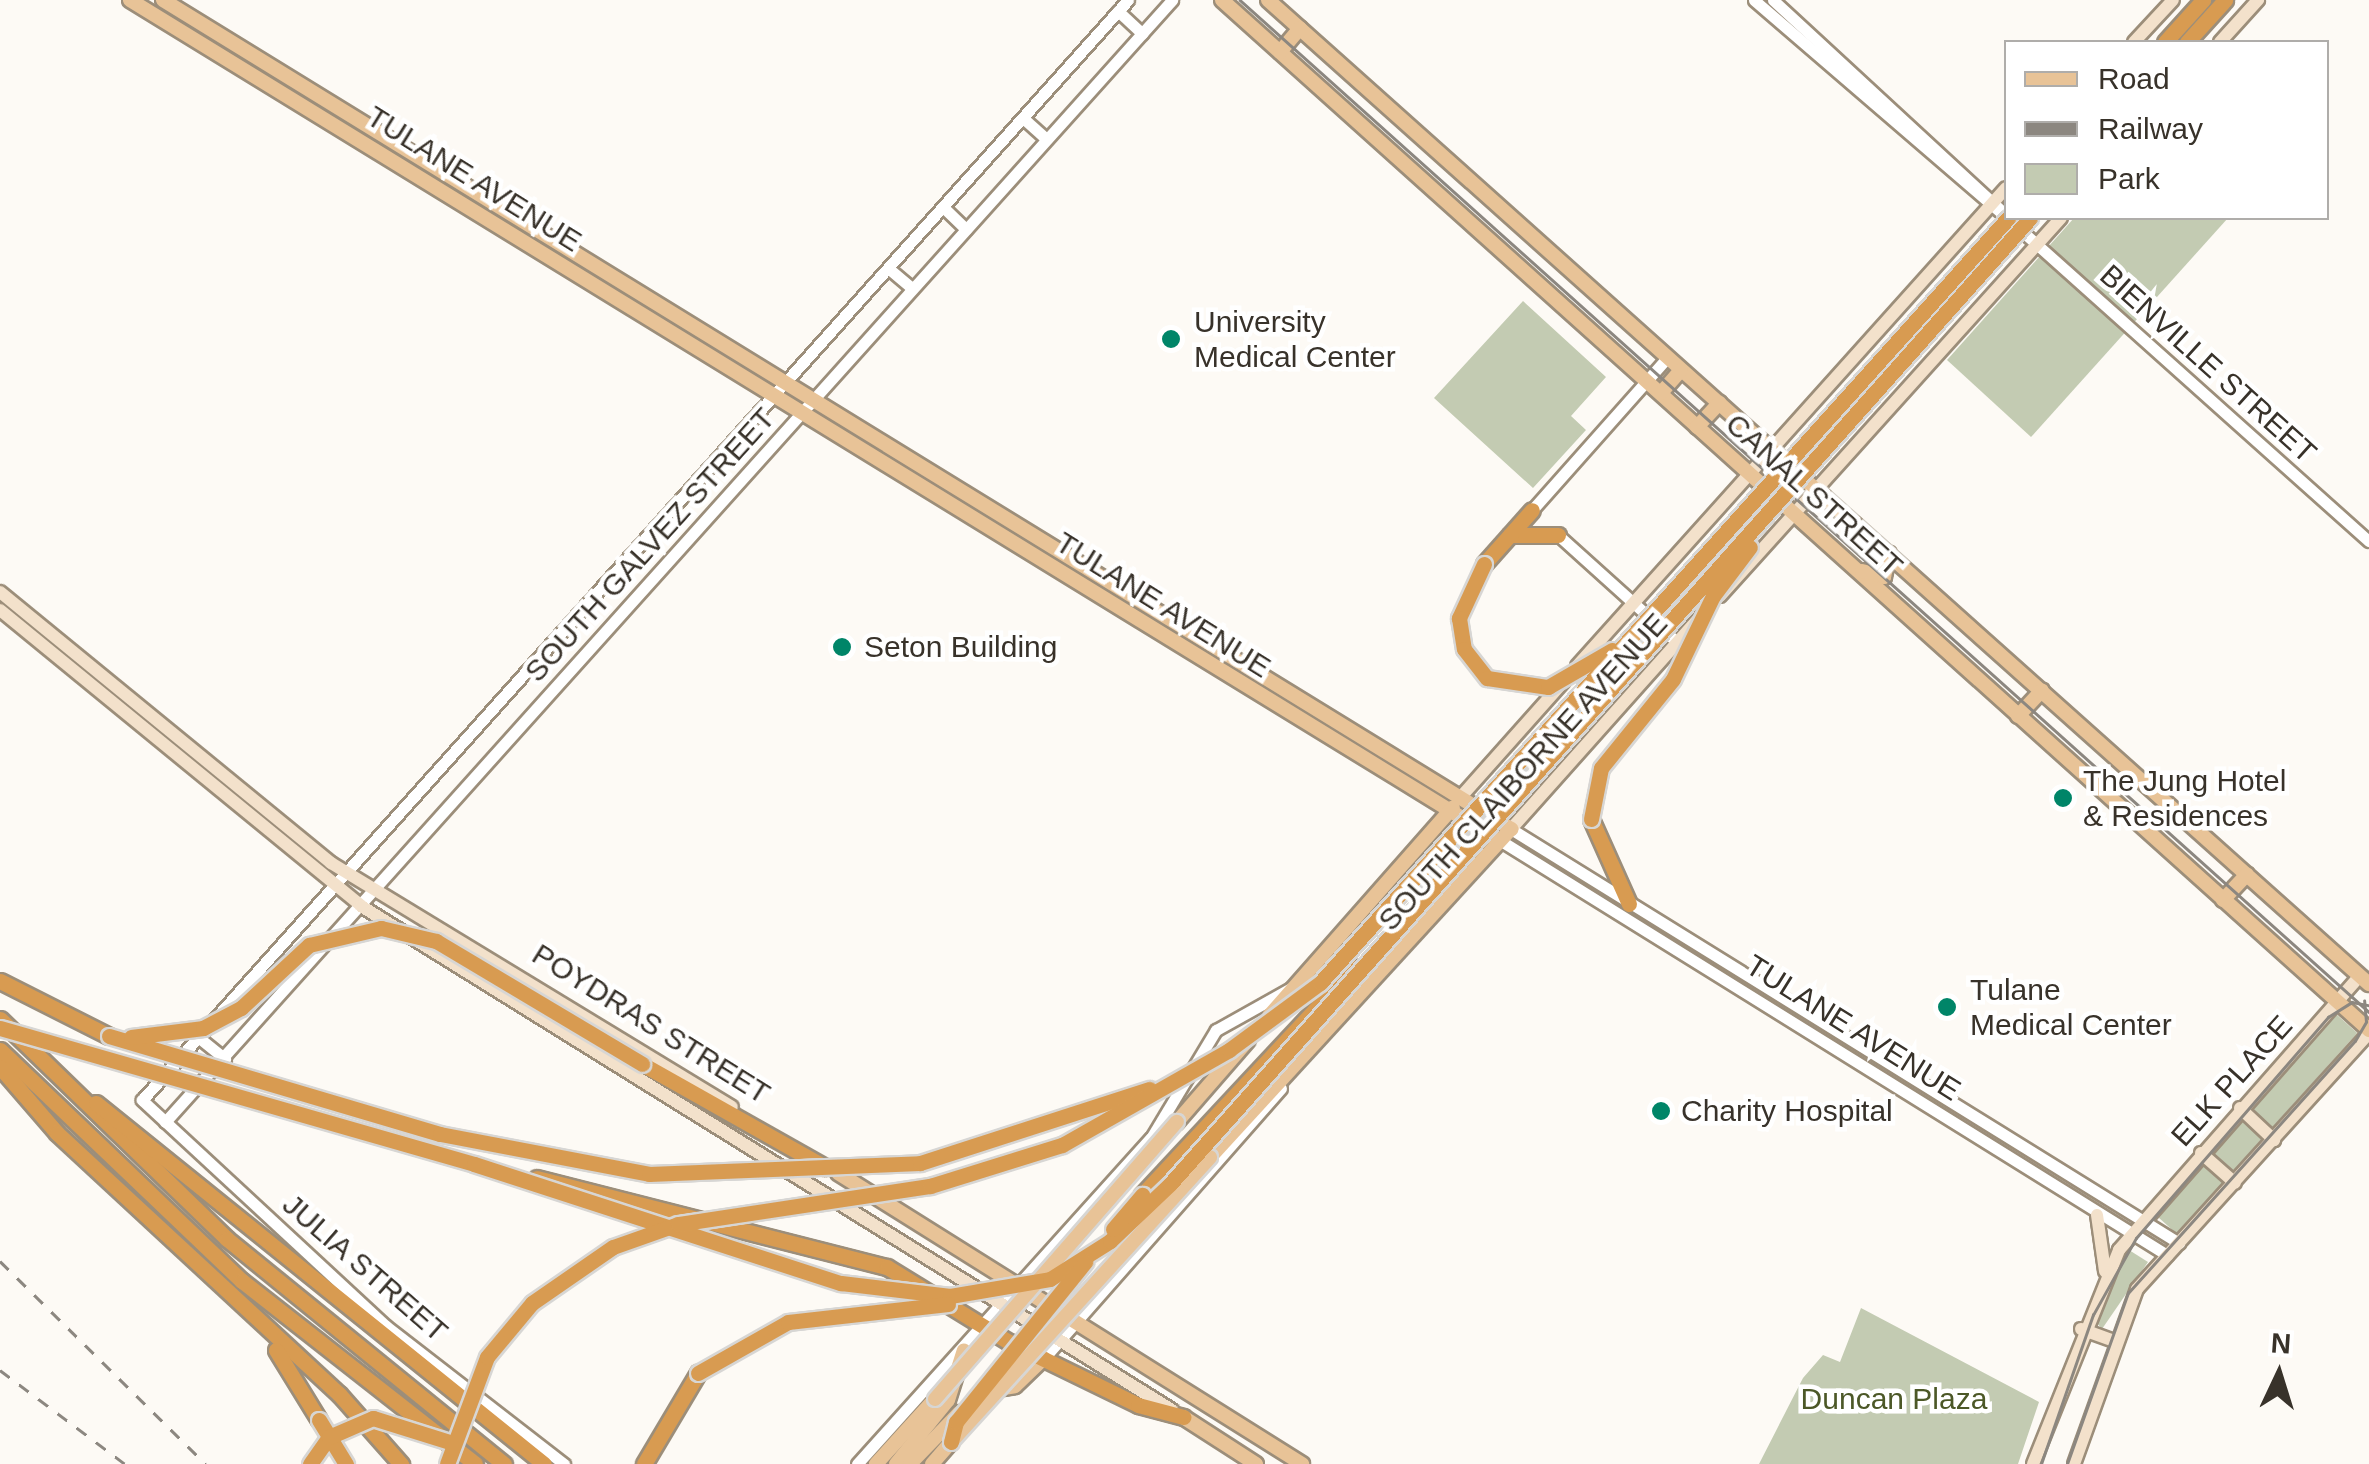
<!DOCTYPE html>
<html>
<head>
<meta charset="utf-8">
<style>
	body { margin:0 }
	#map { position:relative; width:2369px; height:1464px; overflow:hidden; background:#fdfaf5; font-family:Arial,sans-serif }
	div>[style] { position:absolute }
	.green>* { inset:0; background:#c3cbb2; transform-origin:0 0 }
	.roads { filter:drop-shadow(2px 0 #9c8e7a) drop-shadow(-2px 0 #9c8e7a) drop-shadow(0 2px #9c8e7a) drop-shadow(0 -2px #9c8e7a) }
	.tertiary>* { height:11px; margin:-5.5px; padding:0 5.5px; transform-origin:5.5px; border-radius:5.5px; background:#fff }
	.secondary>* { height:12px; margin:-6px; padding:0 6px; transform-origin:6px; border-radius:6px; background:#f3e1cb }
	.primary>* { height:14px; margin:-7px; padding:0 7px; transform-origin:7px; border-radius:7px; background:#e8c397 }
	.motorway>* { height:15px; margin:-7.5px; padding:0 7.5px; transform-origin:7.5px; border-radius:7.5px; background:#d89b51 }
	.tram>* { height:2.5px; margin:-1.25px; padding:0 1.25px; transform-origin:1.25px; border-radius:1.25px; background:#8c8780 }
	.rail>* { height:2.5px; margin-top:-1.25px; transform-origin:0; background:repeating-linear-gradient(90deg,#8c8780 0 12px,transparent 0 24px) }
	.bridges { filter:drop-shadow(2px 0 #d7d6d4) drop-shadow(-2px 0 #d7d6d4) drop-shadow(0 2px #d7d6d4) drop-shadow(0 -2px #d7d6d4) }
	.primary-bridge>* { height:14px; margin:-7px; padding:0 7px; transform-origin:7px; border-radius:7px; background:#e8c397 }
	.motorway-bridge>* { height:15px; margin:-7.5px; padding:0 7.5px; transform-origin:7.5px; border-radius:7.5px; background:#d89b51 }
	.dots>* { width:28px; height:28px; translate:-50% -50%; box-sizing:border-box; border:5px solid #fff; border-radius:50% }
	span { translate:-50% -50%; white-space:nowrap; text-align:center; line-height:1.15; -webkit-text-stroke:9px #fff; paint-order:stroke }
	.street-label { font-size:30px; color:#38322a }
	.poi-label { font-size:30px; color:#38322a }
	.left { translate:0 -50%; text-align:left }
	.park-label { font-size:30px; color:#4c5827 }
	.legend { position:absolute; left:2004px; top:40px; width:325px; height:180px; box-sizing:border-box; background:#fff; border:2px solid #afadaa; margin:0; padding:12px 18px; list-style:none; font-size:30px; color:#38322a }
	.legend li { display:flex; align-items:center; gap:20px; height:50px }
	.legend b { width:50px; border:2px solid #afadaa }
	.north { position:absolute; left:2229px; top:1324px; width:100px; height:100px; -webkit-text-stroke:8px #fff; paint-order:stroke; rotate:4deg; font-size:28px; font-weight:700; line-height:40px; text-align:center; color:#38322a }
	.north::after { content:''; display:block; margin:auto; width:35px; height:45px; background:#38322a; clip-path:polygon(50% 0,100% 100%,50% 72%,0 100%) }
</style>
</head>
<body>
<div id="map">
	<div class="green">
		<i style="clip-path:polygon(2074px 218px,2228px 218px,2031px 437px,1947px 360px)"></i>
		<i style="clip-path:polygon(1523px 301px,1606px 377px,1571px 416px,1586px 430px,1533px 488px,1434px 398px)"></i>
		<i style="left:2335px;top:1013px;width:30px;height:270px;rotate:42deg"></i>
		<i style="clip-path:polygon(2129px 1250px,2148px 1262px,2102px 1329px,2096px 1322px)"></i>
		<i style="clip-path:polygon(1861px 1308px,2039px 1402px,2018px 1464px,1759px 1464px,1803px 1378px,1823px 1355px,1840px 1362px)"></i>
	</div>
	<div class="roads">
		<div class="tertiary">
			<i style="left:1754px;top:0;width:340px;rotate:40.7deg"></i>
			<i style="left:1773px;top:0;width:317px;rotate:42.7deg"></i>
			<i style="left:1118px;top:11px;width:33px;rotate:43deg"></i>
			<i style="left:1023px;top:118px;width:31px;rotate:42deg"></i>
			<i style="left:943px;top:207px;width:32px;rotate:44deg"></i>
			<i style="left:2014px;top:224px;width:476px;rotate:41.8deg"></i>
			<i style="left:888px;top:268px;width:31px;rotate:40deg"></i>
			<i style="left:1532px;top:510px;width:203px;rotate:-48.4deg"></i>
			<i style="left:1558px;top:535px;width:160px;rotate:42deg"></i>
			<i style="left:1511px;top:829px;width:786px;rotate:31.79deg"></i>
			<i style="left:1498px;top:839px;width:788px;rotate:31.87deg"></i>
			<i style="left:198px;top:1037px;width:35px;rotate:39deg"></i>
			<i style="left:165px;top:1122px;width:1508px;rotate:-48.09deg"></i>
			<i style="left:1044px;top:1358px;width:359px;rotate:-48.7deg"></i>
			<i style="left:564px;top:1464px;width:225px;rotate:-142.2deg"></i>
			<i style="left:386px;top:1326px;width:333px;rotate:-137.2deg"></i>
			<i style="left:142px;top:1100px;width:1477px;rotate:-48.13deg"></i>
			<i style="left:857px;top:1464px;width:439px;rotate:-48deg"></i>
			<i style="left:1151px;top:1138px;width:126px;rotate:-59deg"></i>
			<i style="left:1216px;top:1030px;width:86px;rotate:-29.2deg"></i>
		</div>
		<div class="secondary">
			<i style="left:2134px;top:42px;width:57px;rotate:-47.1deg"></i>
			<i style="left:2220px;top:42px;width:57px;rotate:-47.9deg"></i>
			<i style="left:0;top:592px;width:428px;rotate:39.3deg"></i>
			<i style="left:331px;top:863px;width:469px;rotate:31.3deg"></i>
			<i style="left:1720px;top:596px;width:509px;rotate:-47.95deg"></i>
			<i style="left:0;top:610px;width:467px;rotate:39.3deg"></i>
			<i style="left:361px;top:906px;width:955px;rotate:31.86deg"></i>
			<i style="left:1577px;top:666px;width:642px;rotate:-48.09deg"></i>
			<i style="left:1459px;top:799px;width:158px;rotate:-48.3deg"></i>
			<i style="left:1511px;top:829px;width:283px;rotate:-48.3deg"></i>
			<i style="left:2240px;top:1108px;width:47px;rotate:43.3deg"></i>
			<i style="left:2201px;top:1153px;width:45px;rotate:41.4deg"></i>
			<i style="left:2097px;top:1215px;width:57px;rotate:81.9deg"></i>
			<i style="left:2081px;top:1329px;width:35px;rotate:20deg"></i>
			<i style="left:2033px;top:1464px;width:231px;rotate:-68.1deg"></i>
			<i style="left:2119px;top:1250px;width:365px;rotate:-48.7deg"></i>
			<i style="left:2074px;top:1464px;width:186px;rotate:-70.2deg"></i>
			<i style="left:2137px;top:1289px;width:345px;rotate:-47.8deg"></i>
		</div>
		<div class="primary">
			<i style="left:130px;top:0;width:1599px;rotate:31.55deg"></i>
			<i style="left:163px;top:0;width:1583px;rotate:31.59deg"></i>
			<i style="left:1511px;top:829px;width:445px;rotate:132.5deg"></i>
			<i style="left:1222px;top:0;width:1542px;rotate:41.92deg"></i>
			<i style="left:1268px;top:0;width:1477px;rotate:41.79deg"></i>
			<i style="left:1280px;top:52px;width:31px;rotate:-50deg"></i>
			<i style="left:1661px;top:393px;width:30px;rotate:-49deg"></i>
			<i style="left:1697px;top:427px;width:33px;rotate:-47deg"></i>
			<i style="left:1862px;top:571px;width:23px;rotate:15deg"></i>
			<i style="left:1884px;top:577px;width:24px;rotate:-78deg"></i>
			<i style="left:2018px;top:716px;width:35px;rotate:-47deg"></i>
			<i style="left:2223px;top:900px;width:35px;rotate:-47deg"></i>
			<i style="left:1269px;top:1016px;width:278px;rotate:-48.6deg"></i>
			<i style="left:1177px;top:1122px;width:108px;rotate:-49.1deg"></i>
			<i style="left:838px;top:1173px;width:548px;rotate:32.09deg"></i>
			<i style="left:991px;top:1390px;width:24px;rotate:-9deg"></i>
			<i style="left:1015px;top:1386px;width:40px;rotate:-44deg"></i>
			<i style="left:1183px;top:1417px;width:87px;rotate:32.8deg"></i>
			<i style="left:876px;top:1464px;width:88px;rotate:-47.8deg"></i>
			<i style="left:896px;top:1464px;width:82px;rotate:-50.9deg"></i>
			<i style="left:948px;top:1400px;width:52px;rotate:-72.3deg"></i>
			<i style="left:910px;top:1464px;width:71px;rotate:-46.1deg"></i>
			<i style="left:932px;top:1464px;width:29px;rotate:-49deg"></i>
		</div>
		<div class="motorway">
			<i style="left:2165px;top:42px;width:57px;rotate:-47.9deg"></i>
			<i style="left:2187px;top:42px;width:57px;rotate:-47.9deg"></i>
			<i style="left:1510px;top:535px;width:48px"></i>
			<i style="left:1484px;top:564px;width:72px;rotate:-48.4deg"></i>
			<i style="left:1591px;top:819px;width:93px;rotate:65.9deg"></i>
			<i style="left:0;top:981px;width:122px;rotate:26.8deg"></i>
			<i style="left:0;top:1019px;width:316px;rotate:44.1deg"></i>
			<i style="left:227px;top:1239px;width:357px;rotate:39.1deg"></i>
			<i style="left:0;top:1050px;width:335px;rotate:43.7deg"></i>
			<i style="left:242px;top:1281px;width:296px;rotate:38.1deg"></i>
			<i style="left:642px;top:1064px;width:210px;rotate:29.4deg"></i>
			<i style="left:0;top:1067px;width:87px;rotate:49.2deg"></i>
			<i style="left:57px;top:1133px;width:384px;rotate:42.8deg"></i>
			<i style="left:339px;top:1394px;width:94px;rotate:48.5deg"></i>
			<i style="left:96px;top:1103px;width:575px;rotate:38.86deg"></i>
			<i style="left:537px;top:1178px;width:361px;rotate:14.3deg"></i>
			<i style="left:887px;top:1267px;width:143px;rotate:31.6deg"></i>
			<i style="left:1009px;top:1342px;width:144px;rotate:26deg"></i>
			<i style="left:1138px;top:1405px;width:47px;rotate:14.9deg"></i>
			<i style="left:1142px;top:1195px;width:311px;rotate:-47deg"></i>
			<i style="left:276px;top:1350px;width:82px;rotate:58.4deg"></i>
			<i style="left:644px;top:1464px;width:106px;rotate:-59.3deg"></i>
		</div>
	</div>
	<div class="tram">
		<i style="left:1240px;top:0;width:1516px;rotate:41.87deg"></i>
		<i style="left:2041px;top:1464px;width:158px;rotate:-70.8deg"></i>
		<i style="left:2093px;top:1315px;width:88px;rotate:-60.8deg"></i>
		<i style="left:2136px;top:1238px;width:293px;rotate:-49deg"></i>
		<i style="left:2328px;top:1017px;width:28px;rotate:-32deg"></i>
		<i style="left:2352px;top:1002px;width:16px;rotate:11deg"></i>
		<i style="left:2067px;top:1464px;width:182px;rotate:-70.4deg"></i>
		<i style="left:2128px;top:1293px;width:339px;rotate:-48deg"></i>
		<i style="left:2355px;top:1041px;width:22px;rotate:-60deg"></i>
		<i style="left:2366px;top:1022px;width:21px;rotate:-95deg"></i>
	</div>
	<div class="rail">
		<i style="left:0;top:1261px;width:289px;rotate:44.6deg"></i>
		<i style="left:0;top:1370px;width:156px;rotate:36.9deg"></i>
	</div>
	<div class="bridges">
		<div class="primary-bridge">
			<i style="left:935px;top:1399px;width:368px;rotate:-48.9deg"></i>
			<i style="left:951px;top:1442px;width:385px;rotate:-47.7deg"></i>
		</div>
		<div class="motorway-bridge">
			<i style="left:1484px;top:564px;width:60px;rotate:114.8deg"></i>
			<i style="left:1459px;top:618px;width:31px;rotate:81deg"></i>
			<i style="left:1464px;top:649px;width:37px;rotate:52deg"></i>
			<i style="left:1487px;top:678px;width:62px;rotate:8.4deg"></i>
			<i style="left:1548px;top:687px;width:74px;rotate:-30deg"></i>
			<i style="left:1591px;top:819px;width:52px;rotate:-78.9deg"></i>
			<i style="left:1601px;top:768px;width:114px;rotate:-51deg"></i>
			<i style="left:1673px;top:679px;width:92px;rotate:-64.3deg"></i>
			<i style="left:1713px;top:596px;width:61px;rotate:-52.9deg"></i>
			<i style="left:0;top:1028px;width:493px;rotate:16deg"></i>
			<i style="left:474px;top:1164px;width:386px;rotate:18deg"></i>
			<i style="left:841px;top:1283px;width:110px;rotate:6.8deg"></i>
			<i style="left:950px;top:1296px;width:101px;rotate:-9.6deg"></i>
			<i style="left:1050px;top:1279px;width:71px;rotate:-32.3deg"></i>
			<i style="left:1110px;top:1241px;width:83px;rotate:-43.5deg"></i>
			<i style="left:1170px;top:1184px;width:1293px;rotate:-48.32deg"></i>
			<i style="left:109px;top:1036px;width:345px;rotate:16.5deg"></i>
			<i style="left:440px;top:1134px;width:213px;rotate:10.8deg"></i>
			<i style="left:649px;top:1174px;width:271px;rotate:-2.3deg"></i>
			<i style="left:920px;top:1163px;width:241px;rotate:-17.9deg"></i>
			<i style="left:131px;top:1037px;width:73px;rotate:-7.1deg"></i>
			<i style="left:203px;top:1028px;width:43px;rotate:-27.8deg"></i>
			<i style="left:241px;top:1008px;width:93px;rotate:-42.8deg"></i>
			<i style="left:309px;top:945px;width:74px;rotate:-13.3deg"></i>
			<i style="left:381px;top:928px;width:57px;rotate:13.3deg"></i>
			<i style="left:436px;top:941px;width:240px;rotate:30.8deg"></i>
			<i style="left:1113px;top:1229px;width:45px;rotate:-49.5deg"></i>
			<i style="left:698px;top:1373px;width:103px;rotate:-29.5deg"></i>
			<i style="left:788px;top:1322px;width:161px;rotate:-6.4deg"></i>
			<i style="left:319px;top:1420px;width:52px;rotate:58.5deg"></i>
			<i style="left:951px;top:1442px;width:21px;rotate:-76deg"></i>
			<i style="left:956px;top:1422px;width:206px;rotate:-51.1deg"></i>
			<i style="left:310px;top:1464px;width:33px;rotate:-55deg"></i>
			<i style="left:329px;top:1437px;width:48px;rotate:-23.4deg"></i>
			<i style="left:373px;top:1418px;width:84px;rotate:17.4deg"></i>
			<i style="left:447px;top:1464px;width:114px;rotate:-69.5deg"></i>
			<i style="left:487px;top:1357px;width:70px;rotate:-50.2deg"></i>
			<i style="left:532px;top:1303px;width:98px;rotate:-34.7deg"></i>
			<i style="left:613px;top:1247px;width:69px;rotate:-19.5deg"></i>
			<i style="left:678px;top:1224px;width:255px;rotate:-8.6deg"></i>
			<i style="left:930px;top:1186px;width:138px;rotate:-17.3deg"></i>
			<i style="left:1062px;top:1145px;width:192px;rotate:-29.6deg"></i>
			<i style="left:1229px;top:1050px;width:113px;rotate:-36.4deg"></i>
			<i style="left:1320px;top:983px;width:1029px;rotate:-48.03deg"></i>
		</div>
	</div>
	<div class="dots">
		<i style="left:1171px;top:339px;background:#008568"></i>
		<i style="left:842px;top:647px;background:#008568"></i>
		<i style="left:2063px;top:798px;background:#008568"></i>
		<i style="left:1947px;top:1007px;background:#008568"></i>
		<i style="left:1661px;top:1111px;background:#008568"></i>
	</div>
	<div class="street-label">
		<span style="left:474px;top:179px;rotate:32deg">TULANE AVENUE</span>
		<span style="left:2208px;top:364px;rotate:42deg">BIENVILLE STREET</span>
		<span style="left:1814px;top:495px;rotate:42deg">CANAL STREET</span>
		<span style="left:650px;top:545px;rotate:-48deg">SOUTH GALVEZ STREET</span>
		<span style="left:1163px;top:605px;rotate:32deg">TULANE AVENUE</span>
		<span style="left:1523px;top:772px;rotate:-48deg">SOUTH CLAIBORNE AVENUE</span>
		<span style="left:651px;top:1024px;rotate:32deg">POYDRAS STREET</span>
		<span style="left:1853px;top:1028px;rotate:32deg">TULANE AVENUE</span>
		<span style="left:2232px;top:1081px;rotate:-48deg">ELK PLACE</span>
		<span style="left:365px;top:1268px;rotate:41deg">JULIA STREET</span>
	</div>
	<div class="poi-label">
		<span class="left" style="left:1194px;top:339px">University<br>Medical Center</span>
		<span class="left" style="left:864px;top:647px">Seton Building</span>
		<span class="left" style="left:2083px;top:798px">The Jung Hotel<br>&amp; Residences</span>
		<span class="left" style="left:1970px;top:1007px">Tulane<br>Medical Center</span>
		<span class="left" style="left:1681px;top:1111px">Charity Hospital</span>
	</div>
	<div class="park-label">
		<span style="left:1894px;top:1399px">Duncan Plaza</span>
	</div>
	<ul class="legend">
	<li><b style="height:12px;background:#e8c397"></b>Road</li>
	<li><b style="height:12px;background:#8c8780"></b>Railway</li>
	<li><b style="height:28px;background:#c3cbb2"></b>Park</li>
	</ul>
	<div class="north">N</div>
</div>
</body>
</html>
